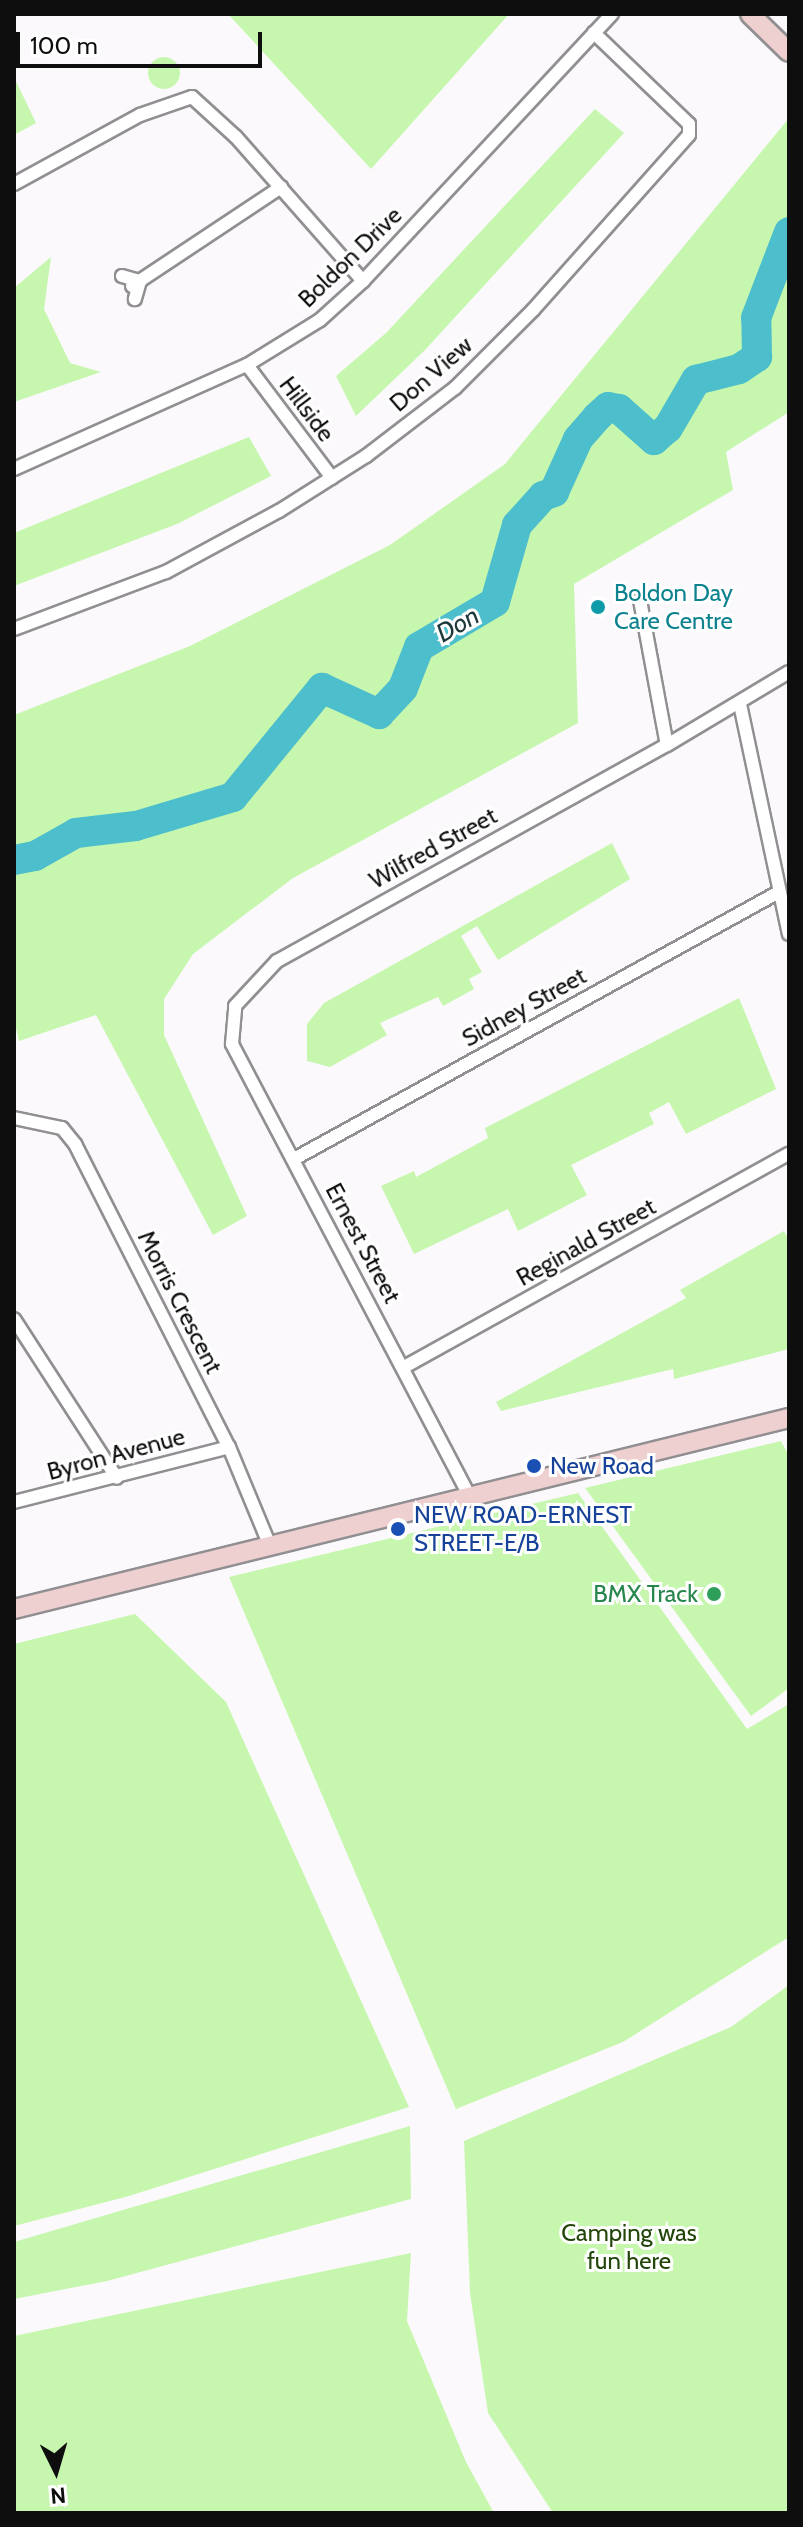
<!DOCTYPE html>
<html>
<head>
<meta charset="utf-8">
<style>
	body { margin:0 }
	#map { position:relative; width:803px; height:2527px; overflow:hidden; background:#fbf9fc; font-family:Cabin,sans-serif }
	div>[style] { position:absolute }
	.green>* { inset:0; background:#c7f7af }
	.round { border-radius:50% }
	.river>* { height:30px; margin:-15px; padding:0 15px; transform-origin:15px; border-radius:15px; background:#4dbecc }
	.roads { filter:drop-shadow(2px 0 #918f92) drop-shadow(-2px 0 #918f92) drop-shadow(0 2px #918f92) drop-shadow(0 -2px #918f92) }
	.street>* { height:12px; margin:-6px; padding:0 6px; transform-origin:6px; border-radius:6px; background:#fff }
	.secondary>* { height:18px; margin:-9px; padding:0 9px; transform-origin:9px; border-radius:9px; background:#efd0d0 }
	.dots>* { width:22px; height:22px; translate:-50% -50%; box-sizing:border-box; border:4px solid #fff; border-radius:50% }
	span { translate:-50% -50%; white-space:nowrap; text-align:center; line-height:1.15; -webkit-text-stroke:6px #fff; paint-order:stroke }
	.street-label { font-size:24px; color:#0e0e0f }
	.culture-label { font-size:24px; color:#0d838f }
	.left { translate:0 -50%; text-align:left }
	.transit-label { font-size:24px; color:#164399 }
	.leisure-label { font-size:24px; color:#27864d }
	.right { translate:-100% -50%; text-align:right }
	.park-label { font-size:24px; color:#224509 }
	.water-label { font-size:26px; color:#1f383b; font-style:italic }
	.frame { position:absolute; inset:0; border:16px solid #0e0e0f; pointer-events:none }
	.north { position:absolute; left:16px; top:2431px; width:80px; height:80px; -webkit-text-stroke:6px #fff; paint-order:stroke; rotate:175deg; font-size:22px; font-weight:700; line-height:32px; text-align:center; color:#0e0e0f }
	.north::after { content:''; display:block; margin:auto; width:28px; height:36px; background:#0e0e0f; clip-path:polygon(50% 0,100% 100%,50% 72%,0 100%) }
	.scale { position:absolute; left:16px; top:32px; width:246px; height:36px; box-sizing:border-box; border:4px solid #0e0e0f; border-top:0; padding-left:10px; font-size:24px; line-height:28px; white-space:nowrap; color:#0e0e0f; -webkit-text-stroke:6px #fff; paint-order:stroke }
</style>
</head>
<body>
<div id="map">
	<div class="green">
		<i style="clip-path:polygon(228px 14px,509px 14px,371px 169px)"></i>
		<i class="round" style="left:148px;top:57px;width:32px;height:32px"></i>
		<i style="clip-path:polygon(14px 77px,36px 123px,14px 135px)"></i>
		<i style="clip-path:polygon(595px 109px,624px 133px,425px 350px,356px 416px,336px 376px,386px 333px)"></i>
		<i style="clip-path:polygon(789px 118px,789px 412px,726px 452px,733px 490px,574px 584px,578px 723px,293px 878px,193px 954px,164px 999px,164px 1035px,247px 1216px,213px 1235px,96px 1015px,19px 1041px,14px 1019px,14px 715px,190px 646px,390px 545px,505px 464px)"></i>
		<i style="clip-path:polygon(51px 257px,44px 309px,70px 363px,101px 372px,14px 402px,14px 288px)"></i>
		<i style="clip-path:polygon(249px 437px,271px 476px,177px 524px,14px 586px,14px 533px)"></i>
		<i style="clip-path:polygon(612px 843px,630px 879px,498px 960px,477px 926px,461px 936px,482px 972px,469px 979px,474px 989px,443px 1006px,438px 997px,380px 1023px,387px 1035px,330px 1067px,307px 1061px,307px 1024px,324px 1003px)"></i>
		<i style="clip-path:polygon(739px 998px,776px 1089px,686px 1134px,669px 1102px,649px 1113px,654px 1124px,571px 1165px,587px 1195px,518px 1231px,508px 1209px,414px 1254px,381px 1186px,414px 1171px,416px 1177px,488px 1138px,485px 1128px)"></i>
		<i style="clip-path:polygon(784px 1231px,789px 1240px,789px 1349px,674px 1379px,673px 1369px,501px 1411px,496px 1402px,686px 1298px,680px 1290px)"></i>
		<i style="clip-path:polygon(781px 1441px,789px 1456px,789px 1688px,751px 1716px,585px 1488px)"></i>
		<i style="clip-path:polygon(578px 1493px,747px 1729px,789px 1704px,789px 1937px,623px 2042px,456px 2109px,229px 1577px)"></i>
		<i style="clip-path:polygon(135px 1614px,226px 1702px,409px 2107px,129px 2196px,14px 2226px,14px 1644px)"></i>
		<i style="clip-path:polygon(789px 1985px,789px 2513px,553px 2513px,488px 2413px,470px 2293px,464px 2141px,731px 2027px)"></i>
		<i style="clip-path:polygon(410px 2126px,411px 2199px,107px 2281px,14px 2299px,14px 2242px)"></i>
		<i style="clip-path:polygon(411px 2253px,407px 2321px,466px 2462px,494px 2513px,14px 2513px,14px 2336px)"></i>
	</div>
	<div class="river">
		<i style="left:14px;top:860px;width:21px;rotate:-11deg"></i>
		<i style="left:35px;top:856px;width:47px;rotate:-29.3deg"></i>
		<i style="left:76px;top:833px;width:60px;rotate:-6.7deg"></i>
		<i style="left:136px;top:826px;width:101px;rotate:-16.6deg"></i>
		<i style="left:233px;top:797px;width:141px;rotate:-50.8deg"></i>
		<i style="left:322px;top:688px;width:63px;rotate:24.5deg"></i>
		<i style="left:379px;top:714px;width:35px;rotate:-47deg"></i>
		<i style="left:403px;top:688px;width:44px;rotate:-68.7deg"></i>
		<i style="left:419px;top:647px;width:88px;rotate:-30.6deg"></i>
		<i style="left:495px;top:602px;width:80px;rotate:-74.1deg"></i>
		<i style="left:517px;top:525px;width:39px;rotate:-48deg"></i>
		<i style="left:543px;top:496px;width:12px;rotate:-20deg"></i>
		<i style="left:554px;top:492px;width:58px;rotate:-65.6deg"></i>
		<i style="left:578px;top:439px;width:29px;rotate:-49deg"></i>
		<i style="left:597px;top:417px;width:15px;rotate:-42deg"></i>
		<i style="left:608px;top:407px;width:11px;rotate:10deg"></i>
		<i style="left:619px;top:409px;width:47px;rotate:41.5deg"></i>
		<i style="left:654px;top:440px;width:18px;rotate:-41deg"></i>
		<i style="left:668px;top:428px;width:56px;rotate:-59.7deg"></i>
		<i style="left:696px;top:380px;width:44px;rotate:-14.3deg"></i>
		<i style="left:739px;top:369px;width:22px;rotate:-34deg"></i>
		<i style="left:757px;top:357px;width:39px;rotate:-91deg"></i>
		<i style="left:756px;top:318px;width:92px;rotate:-69deg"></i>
	</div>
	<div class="roads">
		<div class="street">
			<i style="left:14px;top:184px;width:144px;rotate:-28.7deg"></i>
			<i style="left:140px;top:115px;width:55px;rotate:-19.1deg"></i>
			<i style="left:192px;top:97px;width:59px;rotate:42.3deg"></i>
			<i style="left:236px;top:137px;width:192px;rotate:48.6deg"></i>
			<i style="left:122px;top:276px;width:19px;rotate:16deg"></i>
			<i style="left:140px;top:281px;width:19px;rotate:106deg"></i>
			<i style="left:132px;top:286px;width:179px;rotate:-33.6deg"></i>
			<i style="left:247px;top:365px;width:141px;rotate:53deg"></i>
			<i style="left:14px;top:469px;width:255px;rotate:-24.1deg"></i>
			<i style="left:247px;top:365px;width:86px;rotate:-31.7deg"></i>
			<i style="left:320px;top:320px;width:58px;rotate:-42.2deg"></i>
			<i style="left:363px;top:281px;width:365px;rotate:-47deg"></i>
			<i style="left:640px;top:600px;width:147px;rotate:79.5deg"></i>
			<i style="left:14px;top:629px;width:162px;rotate:-20.6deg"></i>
			<i style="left:166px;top:572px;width:128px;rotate:-28.4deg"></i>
			<i style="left:279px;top:511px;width:103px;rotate:-32.3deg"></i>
			<i style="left:366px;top:456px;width:112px;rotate:-37.4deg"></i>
			<i style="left:455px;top:388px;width:110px;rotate:-45deg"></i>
			<i style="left:533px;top:310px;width:234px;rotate:-48.3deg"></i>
			<i style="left:689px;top:135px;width:11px;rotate:-90deg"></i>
			<i style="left:689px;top:124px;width:132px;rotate:-136.2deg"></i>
			<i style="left:740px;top:704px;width:235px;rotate:78deg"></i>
			<i style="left:14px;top:1118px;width:49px;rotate:11.8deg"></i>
			<i style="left:62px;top:1128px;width:21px;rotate:51deg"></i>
			<i style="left:75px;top:1144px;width:340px;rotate:63.1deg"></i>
			<i style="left:229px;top:1447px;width:107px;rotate:67.5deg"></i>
			<i style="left:294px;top:1159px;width:551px;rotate:-28.84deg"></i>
			<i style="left:14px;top:1319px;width:189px;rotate:57.1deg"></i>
			<i style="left:404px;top:1367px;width:440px;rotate:-29deg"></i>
			<i style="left:470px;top:1497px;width:512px;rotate:-117.72deg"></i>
			<i style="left:232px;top:1044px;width:38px;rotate:-85deg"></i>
			<i style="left:235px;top:1006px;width:62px;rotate:-47deg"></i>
			<i style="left:277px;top:961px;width:446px;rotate:-29deg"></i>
			<i style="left:667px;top:745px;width:142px;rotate:-30.9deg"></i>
			<i style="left:14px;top:1502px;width:222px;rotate:-14.3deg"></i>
		</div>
		<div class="secondary">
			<i style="left:750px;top:14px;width:54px;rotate:44.3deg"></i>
			<i style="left:14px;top:1609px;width:798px;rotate:-13.84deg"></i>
		</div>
	</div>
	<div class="dots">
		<i style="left:598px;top:607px;background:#0f9aa8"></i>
		<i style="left:534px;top:1466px;background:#1a4fb4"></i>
		<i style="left:398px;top:1529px;background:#1a4fb4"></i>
		<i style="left:714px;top:1594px;background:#2e9e5b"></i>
	</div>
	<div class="street-label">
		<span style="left:350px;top:257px;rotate:-44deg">Boldon Drive</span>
		<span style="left:431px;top:374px;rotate:-41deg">Don View</span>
		<span style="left:307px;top:409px;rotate:53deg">Hillside</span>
		<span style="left:433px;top:848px;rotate:-29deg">Wilfred Street</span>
		<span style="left:524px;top:1007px;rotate:-29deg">Sidney Street</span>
		<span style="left:586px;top:1242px;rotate:-29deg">Reginald Street</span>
		<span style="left:363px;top:1243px;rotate:62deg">Ernest Street</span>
		<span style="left:180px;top:1302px;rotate:63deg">Morris Crescent</span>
		<span style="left:116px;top:1454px;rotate:-15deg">Byron Avenue</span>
	</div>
	<div class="culture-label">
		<span class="left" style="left:614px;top:607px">Boldon Day<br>Care Centre</span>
	</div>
	<div class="transit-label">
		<span class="left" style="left:550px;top:1466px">New Road</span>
		<span class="left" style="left:414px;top:1529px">NEW ROAD-ERNEST<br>STREET-E/B</span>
	</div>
	<div class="leisure-label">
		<span class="right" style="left:698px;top:1594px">BMX Track</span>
	</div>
	<div class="park-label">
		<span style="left:629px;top:2247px">Camping was<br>fun here</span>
	</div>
	<div class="water-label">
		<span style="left:458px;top:625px;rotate:-30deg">Don</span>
	</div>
	<div class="frame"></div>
	<div class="north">N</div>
	<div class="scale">100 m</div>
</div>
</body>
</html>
